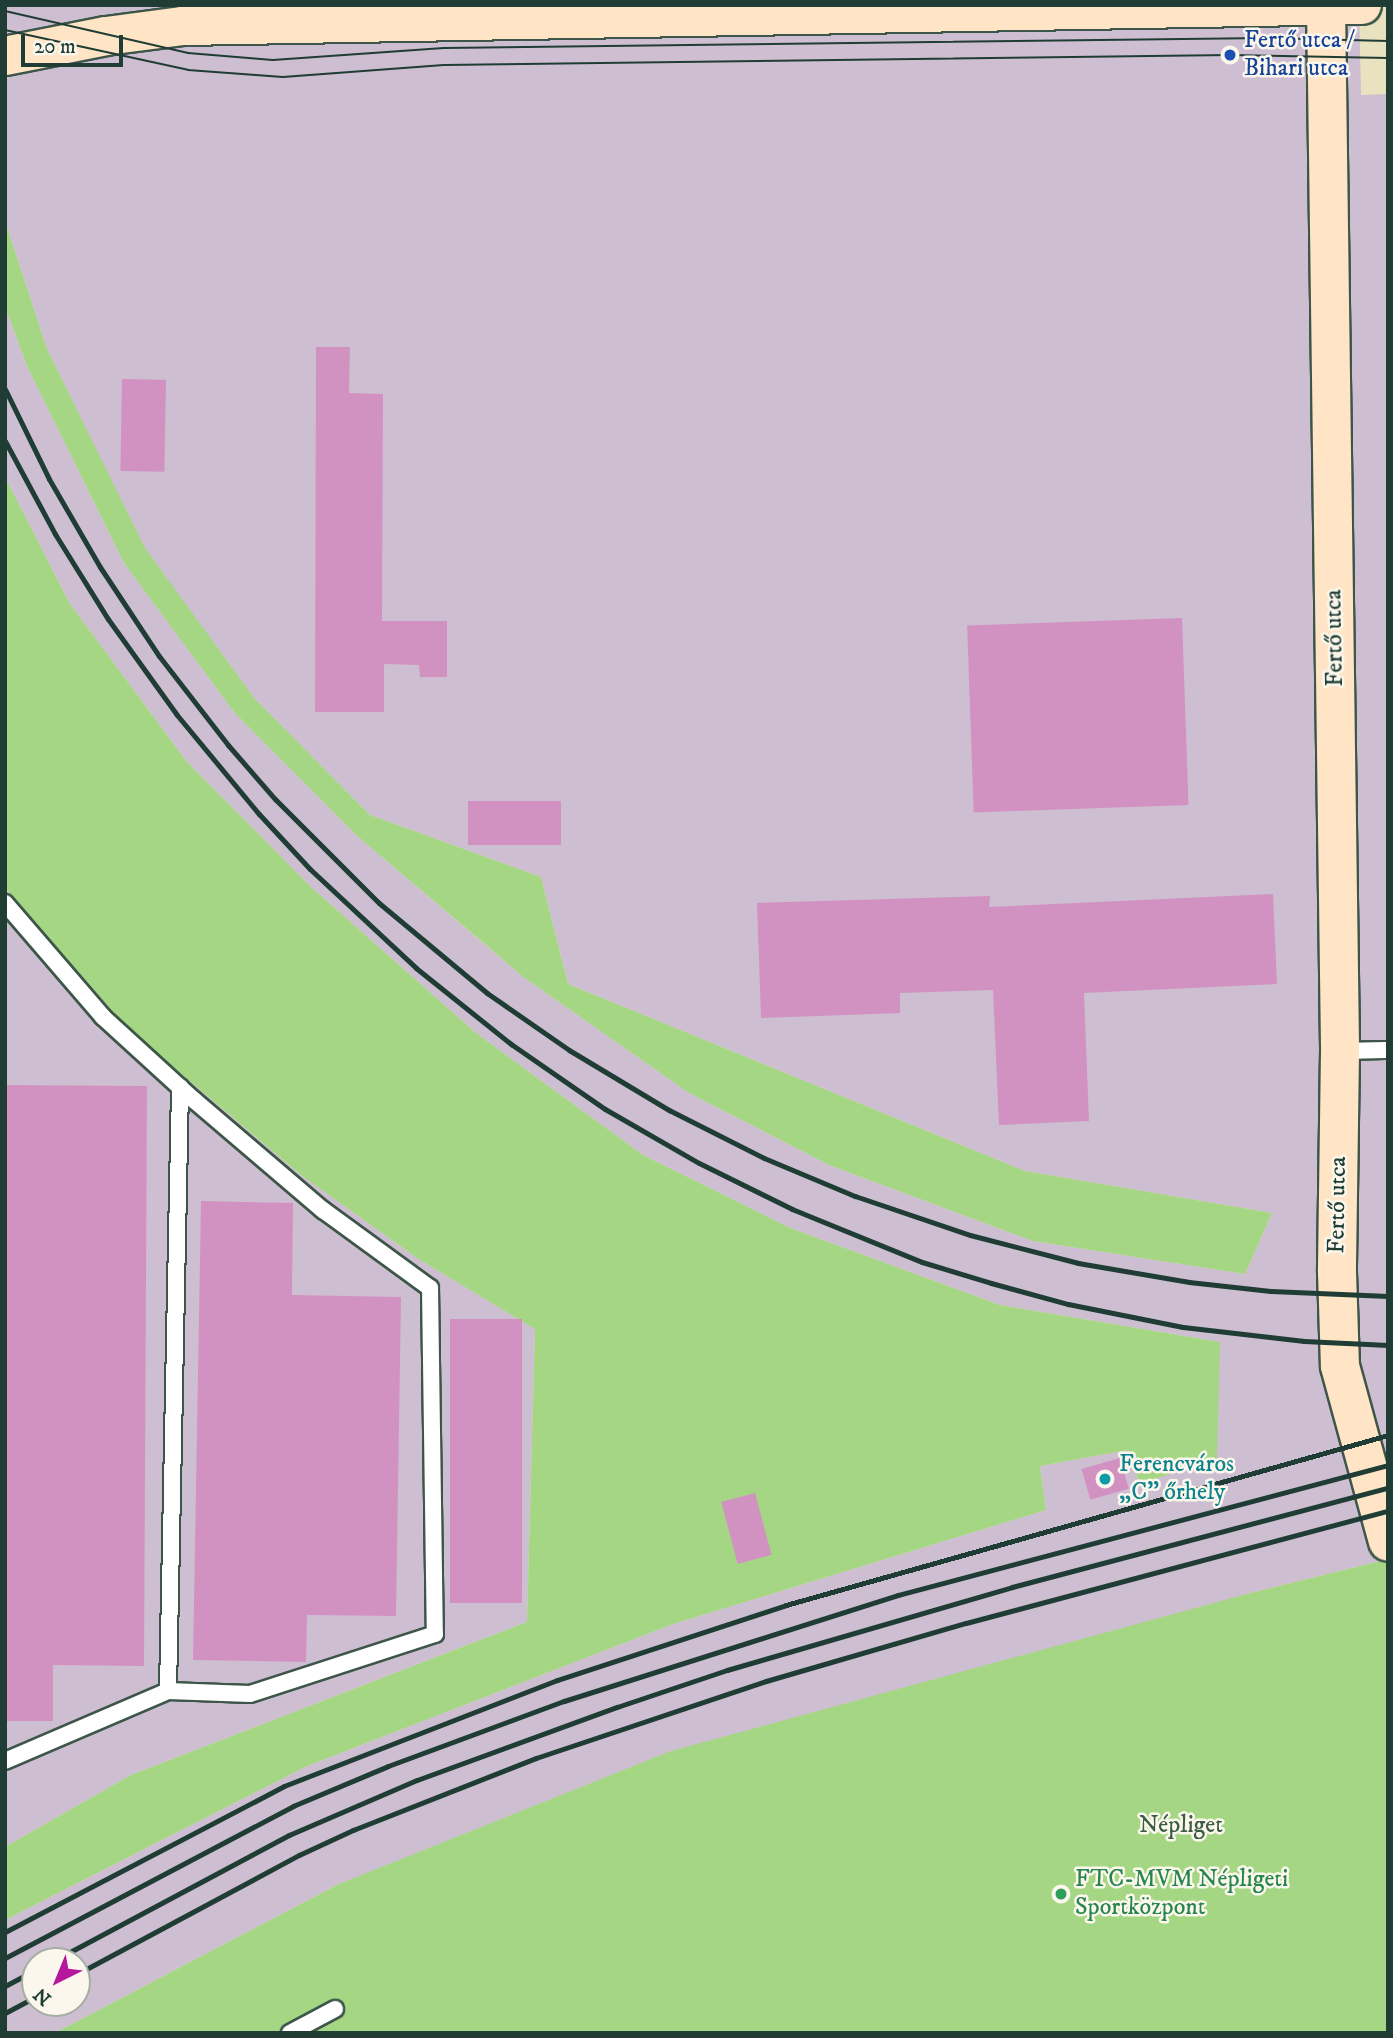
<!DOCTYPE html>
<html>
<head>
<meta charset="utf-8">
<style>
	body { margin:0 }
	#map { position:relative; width:1393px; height:2038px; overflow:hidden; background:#e8e2c0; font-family:"IM FELL DW Pica",serif }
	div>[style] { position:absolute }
	.industrial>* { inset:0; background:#cebed2 }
	.green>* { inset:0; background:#a5d684 }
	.building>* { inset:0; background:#d292c1; transform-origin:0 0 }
	.roads { filter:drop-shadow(2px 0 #3d5649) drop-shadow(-2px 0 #3d5649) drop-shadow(0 2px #3d5649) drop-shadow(0 -2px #3d5649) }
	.lane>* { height:16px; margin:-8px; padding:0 8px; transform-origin:8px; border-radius:8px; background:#fff }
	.secondary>* { height:38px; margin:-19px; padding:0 19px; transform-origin:19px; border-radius:19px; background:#ffe4c6 }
	.tram>* { height:2px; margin:-1px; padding:0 1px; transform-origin:1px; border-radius:1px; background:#1f3d34 }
	.rail>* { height:5px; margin:-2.5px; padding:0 2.5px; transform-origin:2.5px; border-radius:2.5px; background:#1f3d34 }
	.dots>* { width:19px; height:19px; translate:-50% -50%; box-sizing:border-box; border:4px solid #fbf7ec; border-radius:50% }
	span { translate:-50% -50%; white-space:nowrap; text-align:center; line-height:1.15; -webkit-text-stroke:5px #fbf7ec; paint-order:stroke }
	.transit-label { font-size:24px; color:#164399 }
	.left { translate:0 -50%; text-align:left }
	.street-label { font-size:24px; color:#1f3d34 }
	.culture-label { font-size:24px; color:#0d838f }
	.park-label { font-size:24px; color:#3a5c44 }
	.leisure-label { font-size:24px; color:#27864d }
	.frame { position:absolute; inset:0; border:7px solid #1f3d34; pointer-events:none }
	.north { position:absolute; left:21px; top:1947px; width:70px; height:70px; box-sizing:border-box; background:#fbf7ec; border:2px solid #a3ada2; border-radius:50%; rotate:223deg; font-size:19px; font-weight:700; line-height:28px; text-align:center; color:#1f3d34 }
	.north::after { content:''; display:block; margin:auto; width:24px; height:32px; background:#b5179e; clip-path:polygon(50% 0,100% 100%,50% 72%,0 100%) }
	.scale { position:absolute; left:21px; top:35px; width:102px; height:32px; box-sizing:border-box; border:4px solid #1f3d34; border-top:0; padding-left:9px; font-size:21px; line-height:24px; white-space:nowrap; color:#1f3d34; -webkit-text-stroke:5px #fbf7ec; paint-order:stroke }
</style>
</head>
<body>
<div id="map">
	<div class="industrial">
		<i style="clip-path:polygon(evenodd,5px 5px,1359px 5px,1361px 95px,1388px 94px,1388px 1559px,1243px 1595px,339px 1884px,55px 2033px,5px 2033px,5px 1920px,307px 1766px,673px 1624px,1046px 1510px,1040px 1466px,1128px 1450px,1140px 1484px,1220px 1342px,1000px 1305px,790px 1228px,643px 1155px,476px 1033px,311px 887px,187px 762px,70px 604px,5px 477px,5px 306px,27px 366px,124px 563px,234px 712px,356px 835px,522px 976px,689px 1093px,829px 1165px,1033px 1241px,1245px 1274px,1272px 1213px,1025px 1171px,568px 984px,541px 877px,370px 815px,255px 699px,145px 549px,47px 349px,5px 221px,5px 5px,35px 1961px,77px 1961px,77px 2003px,35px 2003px,35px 1961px)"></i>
		<i style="clip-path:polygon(5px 888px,128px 1029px,301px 1175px,417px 1258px,535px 1329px,527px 1622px,131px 1775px,5px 1847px)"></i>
	</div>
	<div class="green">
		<i style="clip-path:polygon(5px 221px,47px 349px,145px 548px,255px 699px,370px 815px,541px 877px,568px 984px,1025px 1171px,1272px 1213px,1245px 1274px,1033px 1241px,829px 1165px,689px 1093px,522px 976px,486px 945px,356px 835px,234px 712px,124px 563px,27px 366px,5px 306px)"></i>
		<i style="clip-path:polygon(5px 477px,70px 604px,187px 762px,311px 887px,476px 1033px,643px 1155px,790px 1228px,1000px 1305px,1220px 1342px,1217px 1458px,1140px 1484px,1128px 1450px,1040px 1466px,1046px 1510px,673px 1624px,307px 1766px,5px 1920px,5px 1847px,131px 1775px,527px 1622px,535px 1329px,417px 1258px,301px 1175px,128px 1029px,5px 888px)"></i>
		<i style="clip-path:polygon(1388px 1559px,1388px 2033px,55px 2033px,339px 1884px,671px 1751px,1243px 1595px)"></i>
	</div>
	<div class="building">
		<i style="clip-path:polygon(316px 347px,350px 347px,349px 393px,383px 394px,382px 621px,447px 621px,447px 677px,420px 677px,419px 665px,384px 664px,384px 712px,315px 712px)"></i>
		<i style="left:122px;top:379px;width:44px;height:92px;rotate:1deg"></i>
		<i style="left:1182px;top:618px;width:187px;height:215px;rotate:88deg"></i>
		<i style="left:468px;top:801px;width:93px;height:44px"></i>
		<i style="clip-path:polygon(1273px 894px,1277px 984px,1084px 993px,1089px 1121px,999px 1125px,993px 990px,900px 993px,900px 1013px,761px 1018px,757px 903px,990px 896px,989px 907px)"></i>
		<i style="clip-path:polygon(5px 1085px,147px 1086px,144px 1666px,53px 1665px,53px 1721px,5px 1721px)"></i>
		<i style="clip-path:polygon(201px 1201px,293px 1203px,292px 1295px,401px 1297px,396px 1616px,307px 1615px,306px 1662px,193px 1660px)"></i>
		<i style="left:450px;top:1319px;width:72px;height:284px"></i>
		<i style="left:1120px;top:1458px;width:32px;height:40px;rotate:74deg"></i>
		<i style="left:755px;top:1493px;width:64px;height:35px;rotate:75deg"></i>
	</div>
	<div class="roads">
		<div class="lane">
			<i style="left:5px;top:903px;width:150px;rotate:49.3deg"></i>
			<i style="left:103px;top:1017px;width:123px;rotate:42.4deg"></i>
			<i style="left:194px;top:1100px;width:170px;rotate:40.5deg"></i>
			<i style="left:323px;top:1210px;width:132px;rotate:36.1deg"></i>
			<i style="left:430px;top:1288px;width:346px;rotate:89.2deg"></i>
			<i style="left:435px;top:1634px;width:194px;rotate:162deg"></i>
			<i style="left:250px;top:1694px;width:82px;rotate:-177.9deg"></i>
			<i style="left:168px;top:1691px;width:177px;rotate:156.8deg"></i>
			<i style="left:1340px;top:1051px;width:48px;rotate:-1.2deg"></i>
			<i style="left:168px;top:1691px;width:604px;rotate:-88.86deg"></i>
			<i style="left:290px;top:2033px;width:51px;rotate:-28.1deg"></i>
		</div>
		<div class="secondary">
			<i style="left:1326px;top:5px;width:1046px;rotate:89.23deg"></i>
			<i style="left:1340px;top:1051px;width:221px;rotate:90.8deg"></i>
			<i style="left:1337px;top:1272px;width:94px;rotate:88.2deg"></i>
			<i style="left:1340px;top:1366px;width:182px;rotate:74.7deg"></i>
			<i style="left:5px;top:56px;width:103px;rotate:-11.2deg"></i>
			<i style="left:106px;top:36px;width:78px;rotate:-7.4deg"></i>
			<i style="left:183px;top:26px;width:1179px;rotate:-1.02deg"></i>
		</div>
	</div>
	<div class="tram">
		<i style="left:5px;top:11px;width:188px;rotate:12.9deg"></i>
		<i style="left:188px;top:53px;width:85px;rotate:4.7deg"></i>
		<i style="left:273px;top:60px;width:171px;rotate:-4deg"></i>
		<i style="left:444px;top:48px;width:823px;rotate:-0.7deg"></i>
		<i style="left:1267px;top:38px;width:121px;rotate:1.4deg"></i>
		<i style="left:5px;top:30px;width:187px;rotate:12.3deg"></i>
		<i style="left:188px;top:70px;width:95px;rotate:4.2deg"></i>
		<i style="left:283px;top:77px;width:161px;rotate:-4.3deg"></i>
		<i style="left:444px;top:65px;width:786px;rotate:-0.73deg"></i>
		<i style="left:1230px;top:55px;width:158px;rotate:1.1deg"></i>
	</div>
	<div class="rail">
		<i style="left:5px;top:389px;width:100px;rotate:63.9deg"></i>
		<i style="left:49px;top:479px;width:102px;rotate:59.9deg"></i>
		<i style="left:100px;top:567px;width:107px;rotate:56.5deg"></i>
		<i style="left:159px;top:656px;width:113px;rotate:52.2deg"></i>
		<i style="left:228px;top:745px;width:72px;rotate:49deg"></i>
		<i style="left:275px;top:799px;width:147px;rotate:45deg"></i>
		<i style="left:379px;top:903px;width:141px;rotate:39.8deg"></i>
		<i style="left:487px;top:993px;width:100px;rotate:34.8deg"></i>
		<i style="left:569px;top:1050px;width:117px;rotate:31deg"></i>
		<i style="left:669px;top:1110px;width:106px;rotate:26.8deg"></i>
		<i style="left:764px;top:1158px;width:99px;rotate:22.7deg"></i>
		<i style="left:855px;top:1196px;width:121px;rotate:18.7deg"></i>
		<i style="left:970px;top:1235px;width:112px;rotate:14.5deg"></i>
		<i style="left:1078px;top:1263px;width:113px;rotate:9.7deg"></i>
		<i style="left:1189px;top:1282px;width:82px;rotate:6.3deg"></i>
		<i style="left:1271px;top:1291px;width:117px;rotate:2.4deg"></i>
		<i style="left:5px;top:441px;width:106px;rotate:61.7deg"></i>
		<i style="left:55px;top:534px;width:100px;rotate:58.1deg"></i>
		<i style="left:108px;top:619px;width:118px;rotate:54.3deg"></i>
		<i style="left:177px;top:715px;width:129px;rotate:50.4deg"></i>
		<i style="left:259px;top:814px;width:75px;rotate:47.2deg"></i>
		<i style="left:310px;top:869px;width:145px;rotate:43deg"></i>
		<i style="left:416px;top:968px;width:122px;rotate:38.7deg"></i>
		<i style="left:511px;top:1044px;width:114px;rotate:34.7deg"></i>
		<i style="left:605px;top:1109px;width:108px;rotate:29.9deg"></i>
		<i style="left:699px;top:1163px;width:104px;rotate:26.3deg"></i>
		<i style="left:792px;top:1209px;width:140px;rotate:22.2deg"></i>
		<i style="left:922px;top:1262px;width:72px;rotate:16.9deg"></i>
		<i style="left:991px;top:1283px;width:80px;rotate:15.3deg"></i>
		<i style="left:1068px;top:1304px;width:117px;rotate:11.3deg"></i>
		<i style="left:1183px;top:1327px;width:122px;rotate:6.6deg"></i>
		<i style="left:1304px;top:1341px;width:84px;rotate:2.7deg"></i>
		<i style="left:5px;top:1932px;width:315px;rotate:-27.6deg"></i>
		<i style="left:284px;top:1786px;width:293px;rotate:-21.2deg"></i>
		<i style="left:557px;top:1680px;width:241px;rotate:-18.1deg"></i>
		<i style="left:786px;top:1605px;width:626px;rotate:-15.77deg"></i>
		<i style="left:5px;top:1958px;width:326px;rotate:-27.8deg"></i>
		<i style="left:293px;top:1806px;width:103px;rotate:-22.8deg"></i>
		<i style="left:388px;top:1766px;width:188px;rotate:-20.3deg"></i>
		<i style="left:564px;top:1701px;width:350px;rotate:-17.6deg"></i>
		<i style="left:898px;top:1595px;width:507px;rotate:-14.86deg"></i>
		<i style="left:53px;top:1961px;width:268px;rotate:-28.1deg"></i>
		<i style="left:289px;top:1835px;width:139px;rotate:-23.3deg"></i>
		<i style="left:417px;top:1780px;width:213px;rotate:-20.1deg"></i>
		<i style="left:617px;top:1707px;width:116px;rotate:-18.6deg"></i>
		<i style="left:727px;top:1670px;width:297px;rotate:-16.2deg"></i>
		<i style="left:1012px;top:1587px;width:389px;rotate:-14.8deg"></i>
		<i style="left:77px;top:1974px;width:252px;rotate:-28.2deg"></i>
		<i style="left:299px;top:1855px;width:60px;rotate:-24.8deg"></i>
		<i style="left:353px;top:1830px;width:197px;rotate:-21.5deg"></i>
		<i style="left:536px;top:1758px;width:243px;rotate:-18.5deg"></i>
		<i style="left:766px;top:1681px;width:208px;rotate:-16.2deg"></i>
		<i style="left:966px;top:1623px;width:437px;rotate:-14.9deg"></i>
		<i style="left:5px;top:1986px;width:34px;rotate:-28deg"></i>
		<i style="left:5px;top:2013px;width:34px;rotate:-28deg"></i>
	</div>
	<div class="dots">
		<i style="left:1230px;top:55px;background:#1a4fb4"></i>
		<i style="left:1105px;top:1479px;background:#0f9aa8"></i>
		<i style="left:1061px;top:1894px;background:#2e9e5b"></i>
	</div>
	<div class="transit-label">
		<span class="left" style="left:1244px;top:55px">Fertő utca /<br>Bihari utca</span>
	</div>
	<div class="street-label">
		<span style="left:1335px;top:638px;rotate:-91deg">Fertő utca</span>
		<span style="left:1338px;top:1205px;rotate:-89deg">Fertő utca</span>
	</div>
	<div class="culture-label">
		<span class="left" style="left:1119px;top:1479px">Ferencváros<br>„C” őrhely</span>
	</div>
	<div class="park-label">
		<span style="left:1181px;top:1826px">Népliget</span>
	</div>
	<div class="leisure-label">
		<span class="left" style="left:1075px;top:1894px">FTC-MVM Népligeti<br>Sportközpont</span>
	</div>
	<div class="frame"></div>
	<div class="north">N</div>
	<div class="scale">20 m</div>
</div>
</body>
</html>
